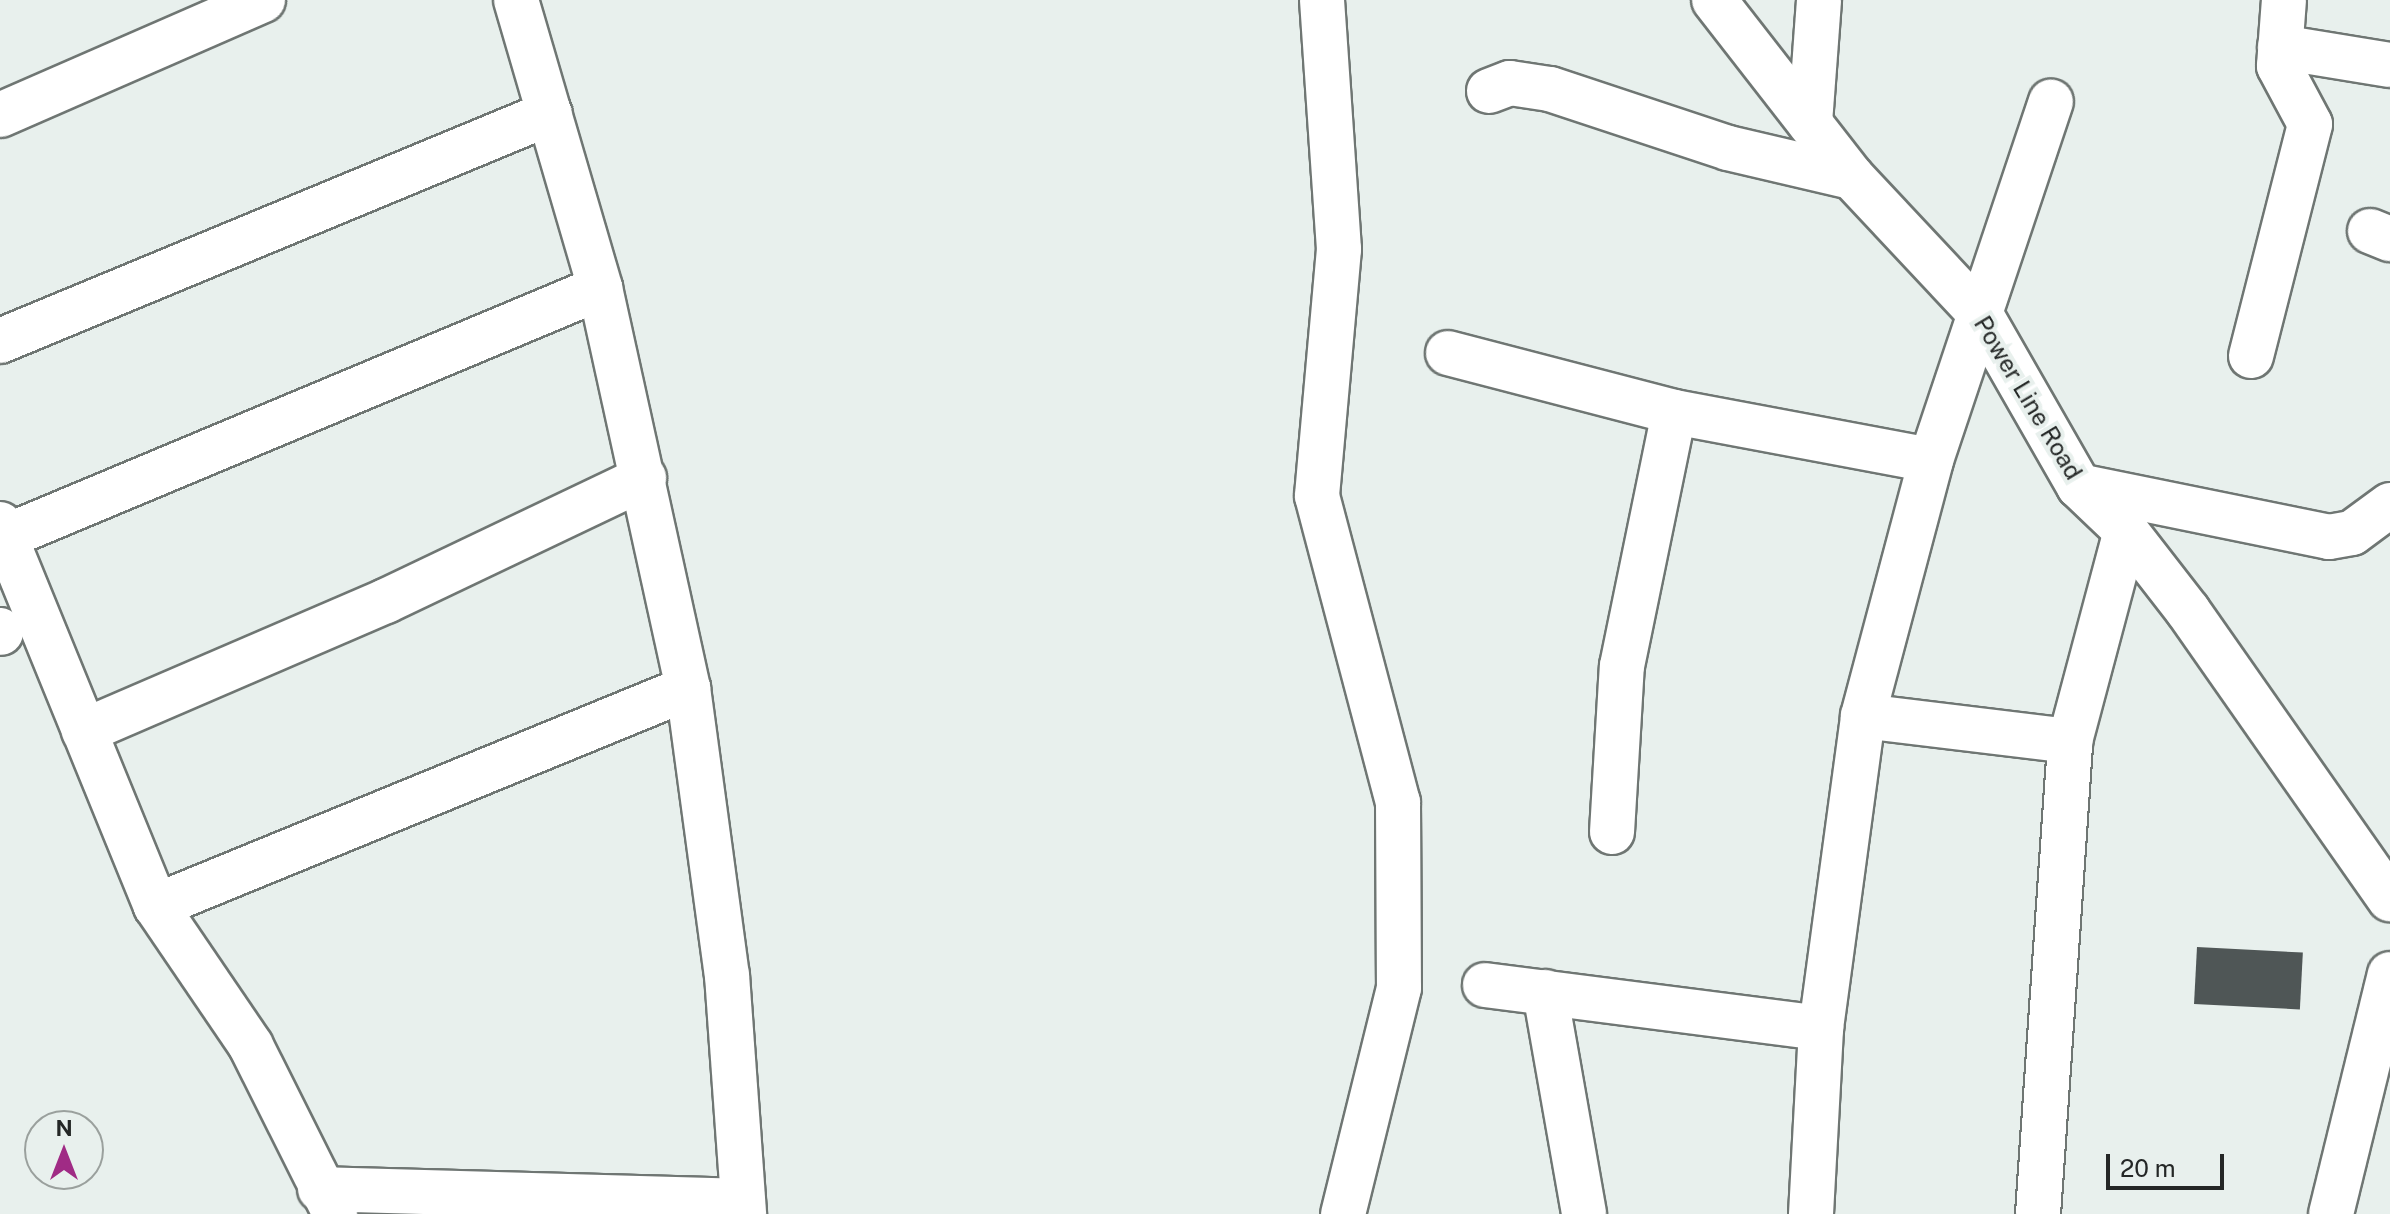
<!DOCTYPE html>
<html>
<head>
<meta charset="utf-8">
<style>
	body { margin:0 }
	#map { position:relative; width:2390px; height:1214px; overflow:hidden; background:#e8f0ed; font-family:"Public Sans",sans-serif }
	div>[style] { position:absolute }
	.building>* { inset:0; background:#4f5656; transform-origin:0 0 }
	.roads { filter:drop-shadow(2px 0 #6f7673) drop-shadow(-2px 0 #6f7673) drop-shadow(0 2px #6f7673) drop-shadow(0 -2px #6f7673) }
	.minor>* { height:44px; margin:-22px; padding:0 22px; transform-origin:22px; border-radius:22px; background:#fff }
	span { translate:-50% -50%; white-space:nowrap; text-align:center; line-height:1.15; -webkit-text-stroke:8px #e8f0ed; paint-order:stroke }
	.street-label { font-size:24px; color:#242726 }
	.north { position:absolute; left:24px; top:1110px; width:80px; height:80px; box-sizing:border-box; background:#e8f0ed; border:2px solid #9aa09d; border-radius:50%; rotate:0deg; font-size:22px; font-weight:700; line-height:32px; text-align:center; color:#242726 }
	.north::after { content:''; display:block; margin:auto; width:28px; height:36px; background:#a02b85; clip-path:polygon(50% 0,100% 100%,50% 72%,0 100%) }
	.scale { position:absolute; left:2106px; top:1154px; width:118px; height:36px; box-sizing:border-box; border:4px solid #242726; border-top:0; padding-left:10px; font-size:24px; line-height:28px; white-space:nowrap; color:#242726; -webkit-text-stroke:6px #e8f0ed; paint-order:stroke }
</style>
</head>
<body>
<div id="map">
	<div class="building">
		<i style="left:2197px;top:947px;width:106px;height:57px;rotate:3deg"></i>
	</div>
	<div class="roads">
		<div class="minor">
			<i style="left:516px;top:0;width:300px;rotate:73.7deg"></i>
			<i style="left:600px;top:288px;width:410px;rotate:77.6deg"></i>
			<i style="left:688px;top:688px;width:290px;rotate:82.3deg"></i>
			<i style="left:727px;top:975px;width:240px;rotate:85.9deg"></i>
			<i style="left:1322px;top:0;width:250px;rotate:86.1deg"></i>
			<i style="left:1339px;top:249px;width:248px;rotate:95.1deg"></i>
			<i style="left:1317px;top:496px;width:317px;rotate:75.2deg"></i>
			<i style="left:1398px;top:802px;width:186px;rotate:89.7deg"></i>
			<i style="left:1399px;top:988px;width:233px;rotate:103.9deg"></i>
			<i style="left:1714px;top:0;width:224px;rotate:52.1deg"></i>
			<i style="left:1852px;top:177px;width:189px;rotate:46.9deg"></i>
			<i style="left:1981px;top:315px;width:197px;rotate:60.2deg"></i>
			<i style="left:2079px;top:486px;width:65px;rotate:43.8deg"></i>
			<i style="left:2126px;top:531px;width:101px;rotate:52.2deg"></i>
			<i style="left:2188px;top:611px;width:352px;rotate:55deg"></i>
			<i style="left:2280px;top:47px;width:111px;rotate:9.3deg"></i>
			<i style="left:1489px;top:91px;width:22px;rotate:-21deg"></i>
			<i style="left:1510px;top:83px;width:40px;rotate:8.5deg"></i>
			<i style="left:1550px;top:89px;width:188px;rotate:18.3deg"></i>
			<i style="left:1728px;top:148px;width:127px;rotate:13.2deg"></i>
			<i style="left:0;top:115px;width:287px;rotate:-23.6deg"></i>
			<i style="left:1810px;top:123px;width:123px;rotate:-85.8deg"></i>
			<i style="left:2370px;top:231px;width:22px;rotate:22deg"></i>
			<i style="left:0;top:341px;width:595px;rotate:-22.52deg"></i>
			<i style="left:1448px;top:353px;width:234px;rotate:14.6deg"></i>
			<i style="left:1674px;top:412px;width:261px;rotate:10.6deg"></i>
			<i style="left:2251px;top:356px;width:239px;rotate:-75.7deg"></i>
			<i style="left:2310px;top:124px;width:66px;rotate:-118.1deg"></i>
			<i style="left:2279px;top:66px;width:66px;rotate:-85.7deg"></i>
			<i style="left:2079px;top:486px;width:255px;rotate:11.5deg"></i>
			<i style="left:2329px;top:537px;width:23px;rotate:-10deg"></i>
			<i style="left:2352px;top:533px;width:47px;rotate:-36.4deg"></i>
			<i style="left:0;top:524px;width:413px;rotate:67.8deg"></i>
			<i style="left:156px;top:906px;width:169px;rotate:55.8deg"></i>
			<i style="left:251px;top:1046px;width:188px;rotate:63.4deg"></i>
			<i style="left:5px;top:537px;width:645px;rotate:-22.71deg"></i>
			<i style="left:0;top:630px;width:3px;rotate:72deg"></i>
			<i style="left:1863px;top:716px;width:209px;rotate:6.9deg"></i>
			<i style="left:84px;top:731px;width:329px;rotate:-23.3deg"></i>
			<i style="left:386px;top:601px;width:286px;rotate:-25.5deg"></i>
			<i style="left:1612px;top:832px;width:166px;rotate:-86.6deg"></i>
			<i style="left:1622px;top:666px;width:259px;rotate:-78.4deg"></i>
			<i style="left:156px;top:906px;width:575px;rotate:-22.28deg"></i>
			<i style="left:1485px;top:985px;width:339px;rotate:7.3deg"></i>
			<i style="left:1545px;top:992px;width:225px;rotate:80deg"></i>
			<i style="left:320px;top:1189px;width:423px;rotate:1.6deg"></i>
			<i style="left:1811px;top:1214px;width:186px;rotate:-86.9deg"></i>
			<i style="left:1821px;top:1028px;width:315px;rotate:-82.3deg"></i>
			<i style="left:1863px;top:716px;width:265px;rotate:-75.1deg"></i>
			<i style="left:1931px;top:460px;width:378px;rotate:-71.5deg"></i>
			<i style="left:2038px;top:1214px;width:474px;rotate:-86.1deg"></i>
			<i style="left:2070px;top:741px;width:217px;rotate:-75.1deg"></i>
			<i style="left:2331px;top:1214px;width:247px;rotate:-76.2deg"></i>
		</div>
	</div>
	<div class="street-label">
		<span style="left:2028px;top:398px;rotate:59deg">Power Line Road</span>
	</div>
	<div class="north">N</div>
	<div class="scale">20 m</div>
</div>
</body>
</html>
